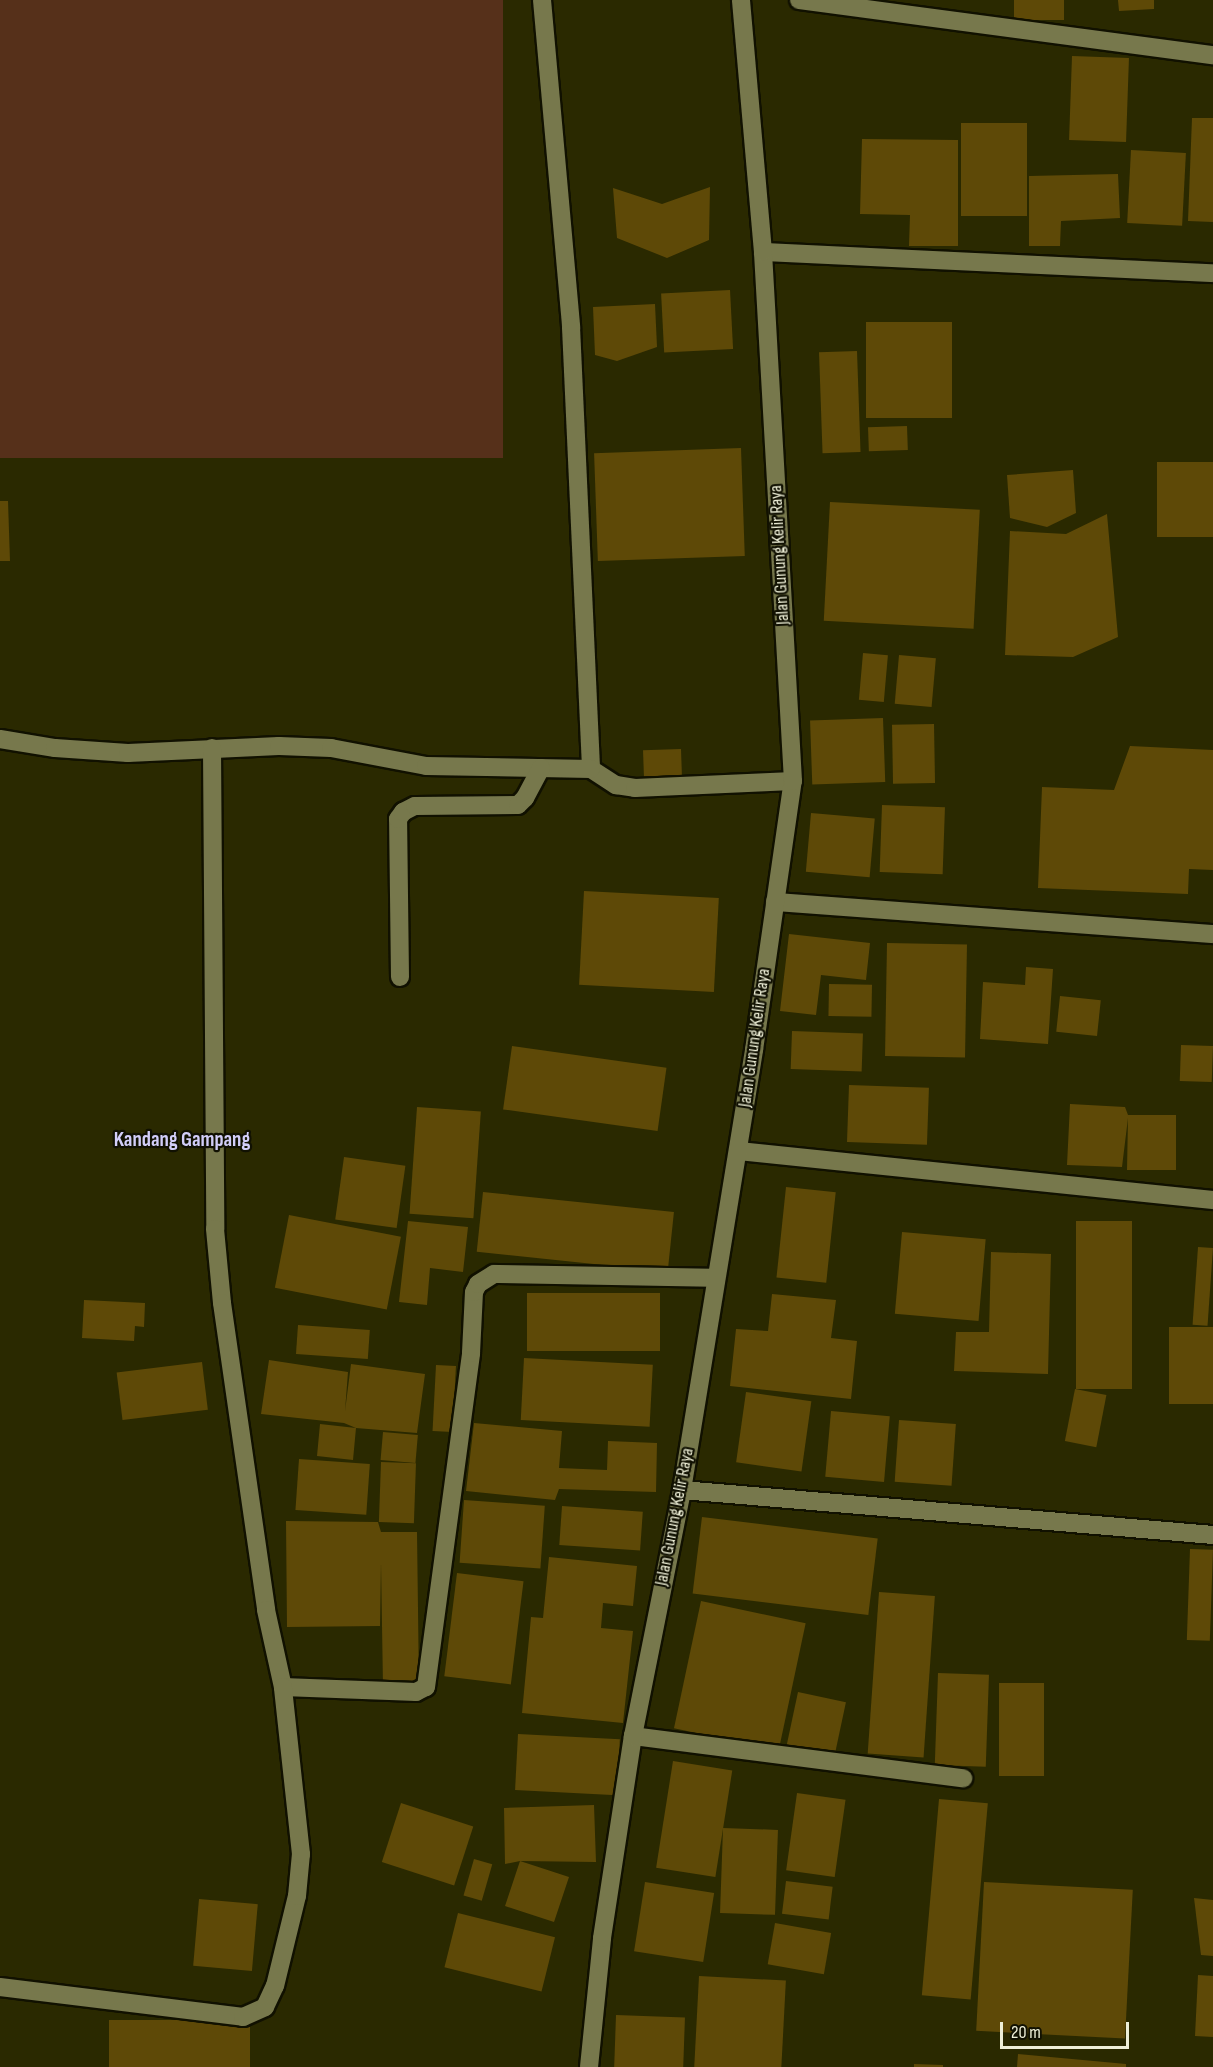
<!DOCTYPE html>
<html>
<head>
<meta charset="utf-8">
<style>
	body { margin:0 }
	#map { position:relative; width:1213px; height:2067px; overflow:hidden; background:#2a2900; font-family:"Sofia Sans Condensed",sans-serif }
	div>[style] { position:absolute }
	.green>* { inset:0; background:#56301a; transform-origin:0 0 }
	.building>* { inset:0; background:#5e4907; transform-origin:0 0 }
	.roads { filter:drop-shadow(2px 0 #110) drop-shadow(-2px 0 #110) drop-shadow(0 2px #110) drop-shadow(0 -2px #110) }
	.minor>* { height:18px; margin:-9px; padding:0 9px; transform-origin:9px; border-radius:9px; background:#77784c }
	span { translate:-50% -50%; white-space:nowrap; text-align:center; line-height:1.15; -webkit-text-stroke:4.5px #111102; paint-order:stroke }
	.street-label { font-size:18px; color:#eeefd7 }
	.quarter-label { font-size:21px; color:#d2cef9; font-weight:700 }
	.scale { position:absolute; left:1000px; top:2022px; width:129px; height:27px; box-sizing:border-box; border:3px solid #eeefd7; border-top:0; padding-left:8px; font-size:18px; line-height:21px; white-space:nowrap; color:#eeefd7; -webkit-text-stroke:4px #111102; paint-order:stroke }
</style>
</head>
<body>
<div id="map">
	<div class="green">
		<i style="left:0;top:0;width:503px;height:458px"></i>
	</div>
	<div class="building">
		<i style="left:1014px;top:0;width:50px;height:20px"></i>
		<i style="clip-path:polygon(1118px 0,1154px 0,1154px 9px,1119px 11px)"></i>
		<i style="left:1072px;top:56px;width:57px;height:84px;rotate:2deg"></i>
		<i style="clip-path:polygon(1192px 118px,1213px 118px,1213px 222px,1188px 221px)"></i>
		<i style="left:961px;top:123px;width:66px;height:93px"></i>
		<i style="clip-path:polygon(862px 139px,958px 140px,958px 246px,909px 246px,910px 215px,860px 214px)"></i>
		<i style="left:1131px;top:150px;width:55px;height:73px;rotate:3deg"></i>
		<i style="clip-path:polygon(1118px 174px,1120px 218px,1061px 221px,1060px 246px,1029px 246px,1029px 176px)"></i>
		<i style="clip-path:polygon(710px 187px,709px 240px,667px 258px,617px 238px,613px 188px,662px 204px)"></i>
		<i style="left:730px;top:290px;width:59px;height:69px;rotate:87deg"></i>
		<i style="clip-path:polygon(655px 304px,657px 347px,617px 361px,595px 355px,593px 307px)"></i>
		<i style="left:866px;top:322px;width:86px;height:96px"></i>
		<i style="left:857px;top:351px;width:101px;height:38px;rotate:88deg"></i>
		<i style="left:907px;top:426px;width:24px;height:39px;rotate:88deg"></i>
		<i style="left:741px;top:448px;width:108px;height:147px;rotate:88deg"></i>
		<i style="left:1213px;top:462px;width:75px;height:56px;rotate:90deg"></i>
		<i style="clip-path:polygon(1073px 470px,1076px 513px,1047px 527px,1010px 518px,1007px 475px)"></i>
		<i style="clip-path:polygon(0 501px,8px 501px,10px 561px,0 561px)"></i>
		<i style="left:830px;top:502px;width:150px;height:119px;rotate:3deg"></i>
		<i style="clip-path:polygon(1107px 514px,1118px 637px,1073px 657px,1005px 655px,1010px 531px,1066px 534px)"></i>
		<i style="left:863px;top:653px;width:25px;height:47px;rotate:5deg"></i>
		<i style="left:899px;top:655px;width:37px;height:49px;rotate:5deg"></i>
		<i style="left:883px;top:718px;width:64px;height:73px;rotate:88deg"></i>
		<i style="left:934px;top:724px;width:59px;height:42px;rotate:89deg"></i>
		<i style="clip-path:polygon(1130px 746px,1213px 750px,1213px 870px,1189px 869px,1188px 894px,1038px 888px,1042px 787px,1114px 790px)"></i>
		<i style="left:681px;top:749px;width:31px;height:38px;rotate:88deg"></i>
		<i style="left:882px;top:805px;width:63px;height:67px;rotate:2deg"></i>
		<i style="left:811px;top:813px;width:64px;height:59px;rotate:5deg"></i>
		<i style="left:584px;top:891px;width:135px;height:94px;rotate:3deg"></i>
		<i style="clip-path:polygon(789px 934px,870px 943px,866px 980px,821px 975px,816px 1015px,780px 1011px)"></i>
		<i style="left:887px;top:943px;width:80px;height:113px;rotate:1deg"></i>
		<i style="clip-path:polygon(1026px 967px,1053px 969px,1048px 1044px,980px 1039px,983px 982px,1025px 985px)"></i>
		<i style="left:829px;top:984px;width:43px;height:32px;rotate:1deg"></i>
		<i style="left:1060px;top:996px;width:41px;height:36px;rotate:6deg"></i>
		<i style="left:792px;top:1031px;width:71px;height:38px;rotate:2deg"></i>
		<i style="left:1181px;top:1045px;width:32px;height:36px;rotate:2deg"></i>
		<i style="left:512px;top:1046px;width:156px;height:64px;rotate:8deg"></i>
		<i style="left:849px;top:1085px;width:80px;height:57px;rotate:2deg"></i>
		<i style="clip-path:polygon(1070px 1104px,1125px 1107px,1128px 1115px,1176px 1115px,1176px 1170px,1127px 1170px,1128px 1118px,1122px 1167px,1067px 1165px)"></i>
		<i style="left:417px;top:1107px;width:64px;height:107px;rotate:4deg"></i>
		<i style="left:344px;top:1157px;width:62px;height:63px;rotate:8deg"></i>
		<i style="left:786px;top:1187px;width:50px;height:91px;rotate:6deg"></i>
		<i style="left:483px;top:1192px;width:192px;height:60px;rotate:6deg"></i>
		<i style="left:289px;top:1215px;width:114px;height:74px;rotate:11deg"></i>
		<i style="clip-path:polygon(408px 1221px,468px 1227px,463px 1272px,430px 1268px,427px 1305px,399px 1302px)"></i>
		<i style="left:1076px;top:1221px;width:56px;height:168px"></i>
		<i style="left:902px;top:1232px;width:84px;height:82px;rotate:5deg"></i>
		<i style="left:1198px;top:1247px;width:15px;height:78px;rotate:4deg"></i>
		<i style="clip-path:polygon(991px 1252px,1051px 1254px,1048px 1374px,954px 1371px,956px 1332px,989px 1332px)"></i>
		<i style="left:527px;top:1293px;width:133px;height:58px"></i>
		<i style="clip-path:polygon(772px 1294px,836px 1300px,831px 1338px,857px 1341px,851px 1399px,730px 1386px,736px 1329px,768px 1331px)"></i>
		<i style="clip-path:polygon(84px 1300px,145px 1303px,144px 1327px,135px 1326px,134px 1341px,82px 1338px)"></i>
		<i style="left:298px;top:1325px;width:72px;height:29px;rotate:4deg"></i>
		<i style="left:1169px;top:1327px;width:44px;height:77px"></i>
		<i style="left:524px;top:1358px;width:129px;height:62px;rotate:3deg"></i>
		<i style="clip-path:polygon(269px 1360px,348px 1372px,345px 1411px,351px 1364px,425px 1374px,417px 1433px,356px 1428px,353px 1460px,317px 1456px,320px 1424px,356px 1428px,344px 1423px,261px 1414px)"></i>
		<i style="left:202px;top:1362px;width:48px;height:86px;rotate:83deg"></i>
		<i style="left:436px;top:1365px;width:20px;height:66px;rotate:3deg"></i>
		<i style="left:1075px;top:1389px;width:32px;height:53px;rotate:11deg"></i>
		<i style="left:746px;top:1392px;width:66px;height:71px;rotate:8deg"></i>
		<i style="left:831px;top:1411px;width:59px;height:66px;rotate:5deg"></i>
		<i style="left:899px;top:1420px;width:57px;height:62px;rotate:4deg"></i>
		<i style="clip-path:polygon(474px 1423px,562px 1431px,559px 1468px,607px 1470px,608px 1441px,657px 1443px,656px 1492px,559px 1489px,555px 1500px,466px 1491px)"></i>
		<i style="left:383px;top:1432px;width:35px;height:28px;rotate:5deg"></i>
		<i style="left:299px;top:1459px;width:71px;height:51px;rotate:4deg"></i>
		<i style="left:381px;top:1462px;width:35px;height:60px;rotate:2deg"></i>
		<i style="left:464px;top:1500px;width:81px;height:63px;rotate:4deg"></i>
		<i style="left:562px;top:1506px;width:81px;height:39px;rotate:4deg"></i>
		<i style="left:702px;top:1517px;width:177px;height:77px;rotate:7deg"></i>
		<i style="clip-path:polygon(286px 1521px,378px 1522px,381px 1532px,417px 1532px,419px 1687px,383px 1687px,381px 1563px,380px 1626px,287px 1627px)"></i>
		<i style="left:1190px;top:1549px;width:23px;height:91px;rotate:2deg"></i>
		<i style="clip-path:polygon(549px 1557px,637px 1566px,633px 1606px,603px 1603px,601px 1628px,633px 1631px,623px 1723px,522px 1713px,531px 1617px,543px 1618px)"></i>
		<i style="left:457px;top:1573px;width:67px;height:104px;rotate:7deg"></i>
		<i style="left:879px;top:1592px;width:56px;height:162px;rotate:4deg"></i>
		<i style="left:701px;top:1601px;width:107px;height:130px;rotate:12deg"></i>
		<i style="left:938px;top:1673px;width:51px;height:92px;rotate:2deg"></i>
		<i style="left:999px;top:1683px;width:45px;height:93px"></i>
		<i style="left:798px;top:1692px;width:49px;height:54px;rotate:12deg"></i>
		<i style="left:518px;top:1734px;width:102px;height:56px;rotate:3deg"></i>
		<i style="left:673px;top:1761px;width:60px;height:108px;rotate:9deg"></i>
		<i style="left:797px;top:1793px;width:49px;height:78px;rotate:8deg"></i>
		<i style="left:939px;top:1799px;width:49px;height:197px;rotate:5deg"></i>
		<i style="left:401px;top:1803px;width:76px;height:62px;rotate:18deg"></i>
		<i style="clip-path:polygon(594px 1805px,596px 1862px,520px 1861px,569px 1877px,554px 1922px,505px 1906px,520px 1861px,505px 1864px,504px 1808px)"></i>
		<i style="left:723px;top:1828px;width:55px;height:85px;rotate:2deg"></i>
		<i style="left:474px;top:1859px;width:19px;height:38px;rotate:16deg"></i>
		<i style="left:786px;top:1881px;width:47px;height:33px;rotate:7deg"></i>
		<i style="left:645px;top:1882px;width:70px;height:70px;rotate:9deg"></i>
		<i style="left:984px;top:1882px;width:149px;height:149px;rotate:3deg"></i>
		<i style="clip-path:polygon(1194px 1898px,1213px 1900px,1213px 1956px,1201px 1955px)"></i>
		<i style="left:199px;top:1899px;width:59px;height:67px;rotate:5deg"></i>
		<i style="left:458px;top:1913px;width:100px;height:56px;rotate:14deg"></i>
		<i style="left:775px;top:1923px;width:57px;height:42px;rotate:10deg"></i>
		<i style="clip-path:polygon(1198px 1975px,1213px 1976px,1213px 2037px,1195px 2036px)"></i>
		<i style="left:699px;top:1976px;width:87px;height:91px;rotate:3deg"></i>
		<i style="left:616px;top:2015px;width:69px;height:52px;rotate:2deg"></i>
		<i style="left:250px;top:2020px;width:47px;height:141px;rotate:90deg"></i>
		<i style="clip-path:polygon(1018px 2054px,1126px 2064px,1126px 2067px,1017px 2067px)"></i>
		<i style="clip-path:polygon(914px 2064px,943px 2065px,943px 2067px,914px 2067px)"></i>
	</div>
	<div class="roads">
		<div class="minor">
			<i style="left:542px;top:0;width:328px;rotate:84.9deg"></i>
			<i style="left:571px;top:327px;width:442px;rotate:87.4deg"></i>
			<i style="left:591px;top:769px;width:30px;rotate:33deg"></i>
			<i style="left:616px;top:785px;width:19px;rotate:9deg"></i>
			<i style="left:635px;top:788px;width:158px;rotate:-2.5deg"></i>
			<i style="left:799px;top:0;width:418px;rotate:7.6deg"></i>
			<i style="left:763px;top:252px;width:450px;rotate:2.7deg"></i>
			<i style="left:0;top:739px;width:56px;rotate:9.3deg"></i>
			<i style="left:55px;top:748px;width:73px;rotate:3.9deg"></i>
			<i style="left:128px;top:753px;width:151px;rotate:-2.7deg"></i>
			<i style="left:279px;top:746px;width:52px;rotate:2.2deg"></i>
			<i style="left:331px;top:748px;width:97px;rotate:10.7deg"></i>
			<i style="left:426px;top:766px;width:165px;rotate:1deg"></i>
			<i style="left:212px;top:748px;width:481px;rotate:89.6deg"></i>
			<i style="left:215px;top:1229px;width:74px;rotate:84.6deg"></i>
			<i style="left:222px;top:1303px;width:310px;rotate:81.8deg"></i>
			<i style="left:266px;top:1610px;width:79px;rotate:77.6deg"></i>
			<i style="left:283px;top:1687px;width:133px;rotate:2.2deg"></i>
			<i style="left:416px;top:1692px;width:11px;rotate:-27deg"></i>
			<i style="left:426px;top:1687px;width:337px;rotate:-82.3deg"></i>
			<i style="left:471px;top:1353px;width:61px;rotate:-87.2deg"></i>
			<i style="left:474px;top:1292px;width:9px;rotate:-63deg"></i>
			<i style="left:478px;top:1284px;width:19px;rotate:-32deg"></i>
			<i style="left:494px;top:1274px;width:222px;rotate:1deg"></i>
			<i style="left:775px;top:902px;width:439px;rotate:4.2deg"></i>
			<i style="left:400px;top:977px;width:158px;rotate:-90.7deg"></i>
			<i style="left:398px;top:819px;width:9px;rotate:-54deg"></i>
			<i style="left:403px;top:812px;width:13px;rotate:-27deg"></i>
			<i style="left:415px;top:806px;width:103px;rotate:-0.6deg"></i>
			<i style="left:518px;top:805px;width:10px;rotate:-45deg"></i>
			<i style="left:525px;top:798px;width:34px;rotate:-62deg"></i>
			<i style="left:738px;top:1151px;width:478px;rotate:5.9deg"></i>
			<i style="left:682px;top:1490px;width:533px;rotate:4.84deg"></i>
			<i style="left:633px;top:1736px;width:333px;rotate:7.3deg"></i>
			<i style="left:0;top:1987px;width:245px;rotate:7deg"></i>
			<i style="left:243px;top:2017px;width:24px;rotate:-24deg"></i>
			<i style="left:265px;top:2007px;width:23px;rotate:-65deg"></i>
			<i style="left:275px;top:1986px;width:93px;rotate:-76.3deg"></i>
			<i style="left:297px;top:1896px;width:42px;rotate:-84.6deg"></i>
			<i style="left:301px;top:1854px;width:168px;rotate:-96.2deg"></i>
			<i style="left:589px;top:2067px;width:130px;rotate:-84.2deg"></i>
			<i style="left:602px;top:1938px;width:204px;rotate:-81.3deg"></i>
			<i style="left:633px;top:1736px;width:251px;rotate:-78.7deg"></i>
			<i style="left:682px;top:1490px;width:446px;rotate:-80.7deg"></i>
			<i style="left:754px;top:1050px;width:272px;rotate:-81.8deg"></i>
			<i style="left:793px;top:781px;width:530px;rotate:-93.25deg"></i>
			<i style="left:763px;top:252px;width:253px;rotate:-95deg"></i>
		</div>
	</div>
	<div class="street-label">
		<span style="left:780px;top:555px;rotate:-93deg">Jalan Gunung Kelir Raya</span>
		<span style="left:755px;top:1038px;rotate:-82deg">Jalan Gunung Kelir Raya</span>
		<span style="left:675px;top:1517px;rotate:-79deg">Jalan Gunung Kelir Raya</span>
	</div>
	<div class="quarter-label">
		<span style="left:182px;top:1140px">Kandang Gampang</span>
	</div>
	<div class="scale">20 m</div>
</div>
</body>
</html>
